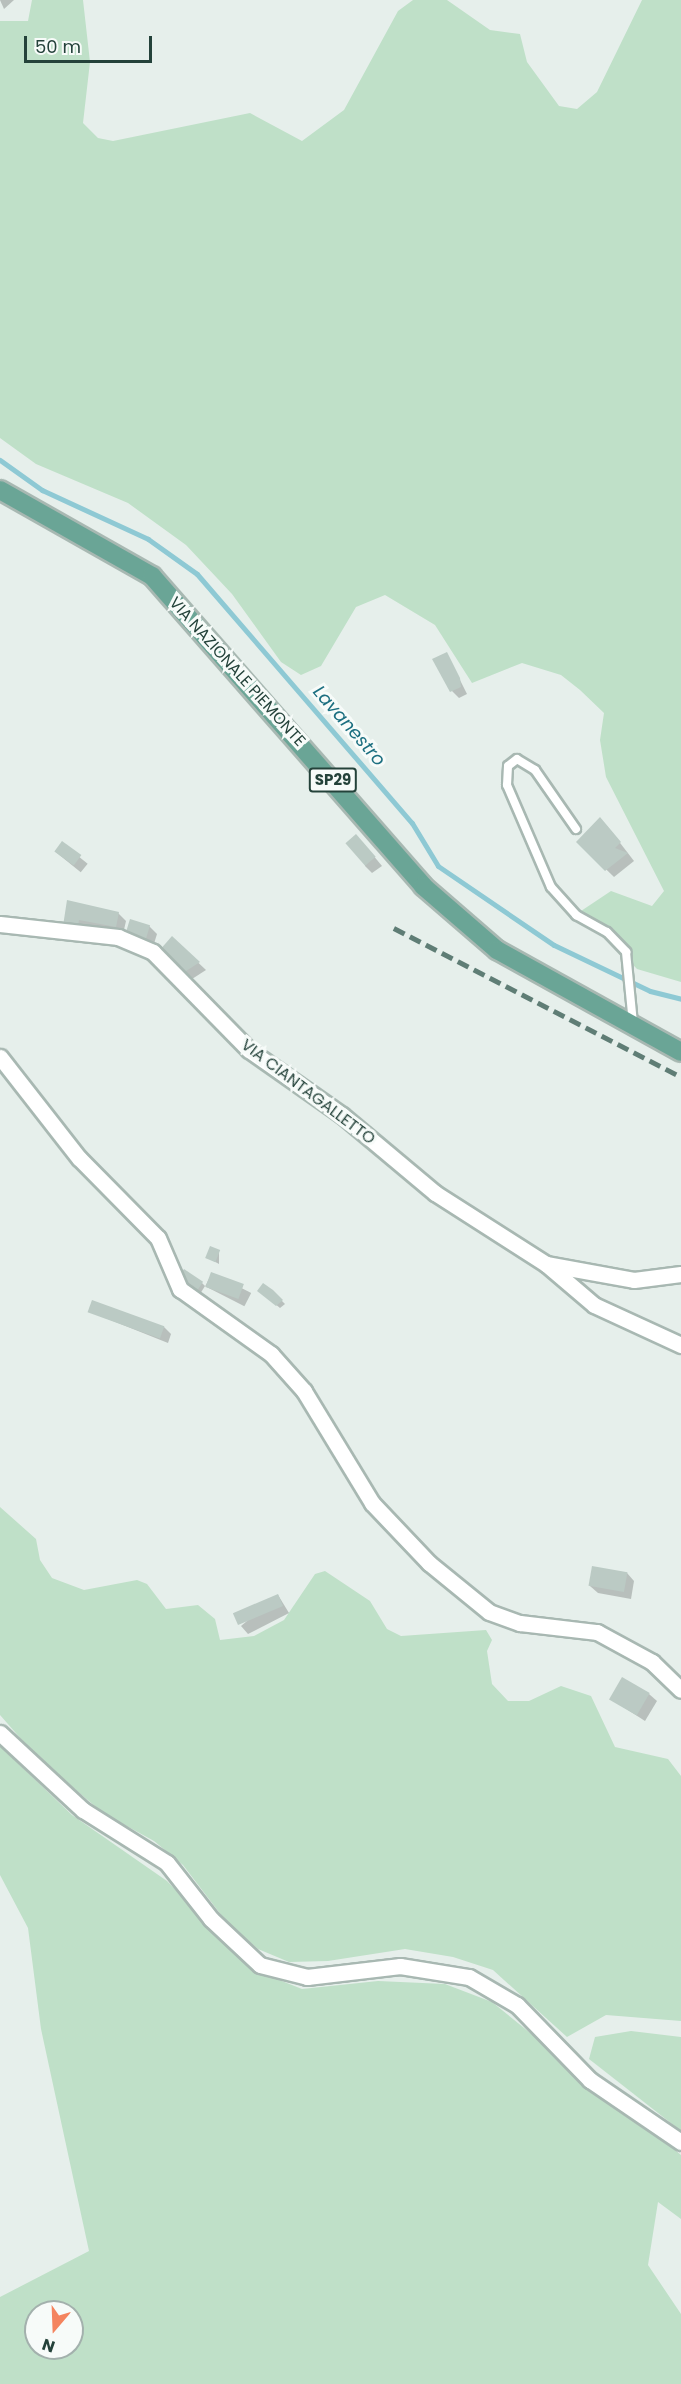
<!DOCTYPE html>
<html>
<head>
<meta charset="utf-8">
<style>
	body { margin:0 }
	#map { position:relative; width:681px; height:2384px; overflow:hidden; background:#e6efeb; font-family:Poppins,sans-serif }
	div>[style] { position:absolute }
	.green>* { inset:0; background:#bfe0c8 }
	.shadow>* { inset:0; background:#0003; transform-origin:0 0 }
	.stream>* { height:5px; margin:-2.5px; padding:0 2.5px; transform-origin:2.5px; border-radius:2.5px; background:#8ec9d4 }
	.building>* { inset:0; background:#bbcac4; transform-origin:0 0 }
	.roads { filter:drop-shadow(2px 0 #a8b8b2) drop-shadow(-2px 0 #a8b8b2) drop-shadow(0 2px #a8b8b2) drop-shadow(0 -2px #a8b8b2) }
	.service>* { height:8px; margin:-4px; padding:0 4px; transform-origin:4px; border-radius:4px; background:#fff }
	.minor>* { height:15px; margin:-7.5px; padding:0 7.5px; transform-origin:7.5px; border-radius:7.5px; background:#fff }
	.primary>* { height:18px; margin:-9px; padding:0 9px; transform-origin:9px; border-radius:9px; background:#6aa596 }
	.rail>* { height:4.5px; margin-top:-2.25px; transform-origin:0; background:repeating-linear-gradient(90deg,#5f7d75 0 12px,transparent 0 18px) }
	span { translate:-50% -50%; white-space:nowrap; text-align:center; line-height:1.15; -webkit-text-stroke:6px #f7fbf9; paint-order:stroke }
	.shield-label span { padding:2px 4px; background:#f7fbf9; border:2px solid; border-radius:4px; -webkit-text-stroke-width:0 }
	.shield-label { font-size:15px; color:#24423a; font-weight:700 }
	.street-label { font-size:16px; color:#24423a }
	.water-label { font-size:18px; color:#1c6f80; font-style:italic }
	.north { position:absolute; left:24px; top:2300px; width:60px; height:60px; box-sizing:border-box; background:#f7fbf9; border:2px solid #a3b1ad; border-radius:50%; rotate:199deg; font-size:16px; font-weight:700; line-height:24px; text-align:center; color:#24423a }
	.north::after { content:''; display:block; margin:auto; width:21px; height:27px; background:#f4845f; clip-path:polygon(50% 0,100% 100%,50% 72%,0 100%) }
	.scale { position:absolute; left:24px; top:36px; width:128px; height:27px; box-sizing:border-box; border:3px solid #24423a; border-top:0; padding-left:8px; font-size:18px; line-height:21px; white-space:nowrap; color:#24423a; -webkit-text-stroke:4px #f7fbf9; paint-order:stroke }
</style>
</head>
<body>
<div id="map">
	<div class="green">
		<i style="clip-path:polygon(32px 0,83px 0,90px 62px,83px 123px,98px 138px,113px 141px,250px 113px,302px 141px,344px 110px,398px 11px,413px 0,447px 0,490px 30px,520px 34px,527px 62px,559px 106px,577px 109px,597px 92px,642px 0,681px 0,681px 982px,637px 969px,581px 911px,611px 891px,652px 906px,664px 891px,606px 777px,600px 740px,604px 713px,580px 690px,561px 675px,522px 663px,472px 683px,435px 625px,385px 595px,356px 607px,321px 666px,301px 675px,281px 662px,232px 594px,186px 545px,128px 503px,36px 464px,0 438px,0 21px,28px 21px)"></i>
		<i style="clip-path:polygon(0 1507px,36px 1539px,40px 1560px,52px 1578px,84px 1590px,137px 1580px,147px 1584px,166px 1609px,198px 1605px,215px 1619px,220px 1640px,254px 1636px,284px 1620px,315px 1574px,325px 1571px,370px 1601px,387px 1629px,401px 1636px,486px 1630px,492px 1640px,487px 1651px,492px 1684px,508px 1701px,529px 1701px,561px 1686px,591px 1696px,615px 1747px,668px 1759px,681px 1776px,681px 2021px,606px 2015px,567px 2037px,493px 1970px,453px 1957px,405px 1949px,328px 1961px,289px 1962px,258px 1949px,225px 1920px,183px 1865px,154px 1841px,103px 1813px,36px 1756px,0 1715px)"></i>
		<i style="clip-path:polygon(evenodd,0 1746px,72px 1815px,167px 1881px,254px 1970px,302px 1989px,378px 1981px,445px 1984px,492px 2002px,681px 2155px,681px 2219px,658px 2202px,648px 2265px,681px 2314px,681px 2384px,0 2384px,0 2297px,89px 2251px,41px 2029px,28px 1928px,0 1875px,0 1746px,36px 2312px,72px 2312px,72px 2348px,36px 2348px,36px 2312px)"></i>
		<i style="clip-path:polygon(631px 2031px,681px 2037px,681px 2131px,589px 2059px,595px 2037px)"></i>
	</div>
	<div class="shadow">
		<i style="clip-path:polygon(0 0,14px 0,4px 9px)"></i>
		<i style="clip-path:polygon(447px 654px,467px 694px,459px 698px,452px 691px)"></i>
		<i style="clip-path:polygon(607px 826px,634px 861px,614px 877px,578px 842px)"></i>
		<i style="left:62px;top:843px;width:33px;height:11px;rotate:39deg"></i>
		<i style="clip-path:polygon(363px 843px,382px 866px,372px 873px,365px 866px)"></i>
		<i style="clip-path:polygon(68px 902px,118px 913px,126px 921px,123px 934px,72px 933px)"></i>
		<i style="clip-path:polygon(149px 926px,157px 934px,153px 947px,135px 941px)"></i>
		<i style="clip-path:polygon(172px 938px,206px 970px,192px 979px,168px 958px)"></i>
		<i style="clip-path:polygon(219px 1251px,219px 1264px,208px 1258px)"></i>
		<i style="left:212px;top:1273px;width:44px;height:15px;rotate:27deg"></i>
		<i style="clip-path:polygon(182px 1283px,202px 1283px,205px 1286px,200px 1294px)"></i>
		<i style="clip-path:polygon(263px 1294px,282px 1301px,285px 1304px,280px 1308px)"></i>
		<i style="clip-path:polygon(88px 1311px,164px 1327px,171px 1334px,168px 1343px)"></i>
		<i style="clip-path:polygon(627px 1573px,634px 1581px,631px 1599px,598px 1593px,590px 1586px)"></i>
		<i style="clip-path:polygon(278px 1595px,289px 1613px,248px 1634px,241px 1626px)"></i>
		<i style="clip-path:polygon(649px 1694px,657px 1701px,645px 1721px,611px 1699px)"></i>
	</div>
	<div class="stream">
		<i style="left:0;top:460px;width:52px;rotate:35.5deg"></i>
		<i style="left:42px;top:490px;width:117px;rotate:24.8deg"></i>
		<i style="left:148px;top:539px;width:60px;rotate:35.5deg"></i>
		<i style="left:197px;top:574px;width:329px;rotate:49.2deg"></i>
		<i style="left:412px;top:823px;width:50px;rotate:58.8deg"></i>
		<i style="left:438px;top:866px;width:140px;rotate:34.3deg"></i>
		<i style="left:554px;top:945px;width:106px;rotate:25.6deg"></i>
		<i style="left:650px;top:991px;width:32px;rotate:14deg"></i>
	</div>
	<div class="building">
		<i style="clip-path:polygon(447px 652px,460px 678px,461px 687px,450px 692px,432px 659px)"></i>
		<i style="clip-path:polygon(600px 817px,621px 842px,615px 848px,628px 853px,605px 871px,576px 842px)"></i>
		<i style="left:356px;top:834px;width:30px;height:14px;rotate:49deg"></i>
		<i style="left:62px;top:841px;width:24px;height:13px;rotate:36deg"></i>
		<i style="clip-path:polygon(67px 900px,119px 912px,116px 927px,79px 920px,78px 927px,63px 926px)"></i>
		<i style="left:130px;top:919px;width:21px;height:16px;rotate:17deg"></i>
		<i style="clip-path:polygon(172px 936px,200px 962px,183px 973px,159px 951px)"></i>
		<i style="left:210px;top:1246px;width:11px;height:13px;rotate:22deg"></i>
		<i style="left:184px;top:1269px;width:23px;height:13px;rotate:34deg"></i>
		<i style="left:211px;top:1272px;width:35px;height:16px;rotate:20deg"></i>
		<i style="clip-path:polygon(263px 1283px,273px 1290px,283px 1300px,276px 1306px,257px 1291px)"></i>
		<i style="left:92px;top:1300px;width:77px;height:13px;rotate:20deg"></i>
		<i style="left:592px;top:1566px;width:36px;height:20px;rotate:10deg"></i>
		<i style="left:278px;top:1594px;width:13px;height:49px;rotate:67deg"></i>
		<i style="left:622px;top:1677px;width:32px;height:26px;rotate:30deg"></i>
	</div>
	<div class="roads">
		<div class="service">
			<i style="left:576px;top:829px;width:72px;rotate:-124.8deg"></i>
			<i style="left:535px;top:770px;width:21px;rotate:-149deg"></i>
			<i style="left:517px;top:759px;width:11px;rotate:142deg"></i>
			<i style="left:508px;top:766px;width:19px;rotate:93deg"></i>
			<i style="left:507px;top:785px;width:111px;rotate:66.7deg"></i>
			<i style="left:551px;top:887px;width:38px;rotate:48deg"></i>
			<i style="left:576px;top:915px;width:35px;rotate:29deg"></i>
			<i style="left:607px;top:932px;width:28px;rotate:46deg"></i>
			<i style="left:626px;top:952px;width:72px;rotate:84.4deg"></i>
		</div>
		<div class="minor">
			<i style="left:0;top:924px;width:119px;rotate:6.3deg"></i>
			<i style="left:118px;top:937px;width:38px;rotate:23deg"></i>
			<i style="left:153px;top:952px;width:137px;rotate:45.6deg"></i>
			<i style="left:249px;top:1050px;width:113px;rotate:35deg"></i>
			<i style="left:342px;top:1115px;width:121px;rotate:40deg"></i>
			<i style="left:435px;top:1193px;width:132px;rotate:32.6deg"></i>
			<i style="left:546px;top:1264px;width:63px;rotate:40.5deg"></i>
			<i style="left:594px;top:1305px;width:96px;rotate:24.7deg"></i>
			<i style="left:0;top:1057px;width:128px;rotate:52deg"></i>
			<i style="left:79px;top:1158px;width:112px;rotate:45.4deg"></i>
			<i style="left:158px;top:1238px;width:56px;rotate:66.7deg"></i>
			<i style="left:180px;top:1289px;width:112px;rotate:35.5deg"></i>
			<i style="left:271px;top:1354px;width:50px;rotate:48.3deg"></i>
			<i style="left:304px;top:1391px;width:131px;rotate:58.7deg"></i>
			<i style="left:372px;top:1503px;width:83px;rotate:46.5deg"></i>
			<i style="left:429px;top:1563px;width:77px;rotate:39.2deg"></i>
			<i style="left:489px;top:1612px;width:33px;rotate:20deg"></i>
			<i style="left:520px;top:1623px;width:78px;rotate:6.7deg"></i>
			<i style="left:597px;top:1632px;width:63px;rotate:28.6deg"></i>
			<i style="left:652px;top:1662px;width:40px;rotate:44deg"></i>
			<i style="left:546px;top:1264px;width:89px;rotate:10.3deg"></i>
			<i style="left:634px;top:1280px;width:47px;rotate:-7.3deg"></i>
			<i style="left:0;top:1733px;width:113px;rotate:42.9deg"></i>
			<i style="left:83px;top:1810px;width:99px;rotate:32.2deg"></i>
			<i style="left:167px;top:1863px;width:71px;rotate:51.8deg"></i>
			<i style="left:211px;top:1919px;width:67px;rotate:43.2deg"></i>
			<i style="left:260px;top:1965px;width:49px;rotate:14.3deg"></i>
			<i style="left:307px;top:1977px;width:94px;rotate:-6.7deg"></i>
			<i style="left:400px;top:1966px;width:70px;rotate:9.1deg"></i>
			<i style="left:469px;top:1977px;width:56px;rotate:30.3deg"></i>
			<i style="left:517px;top:2005px;width:105px;rotate:45.8deg"></i>
			<i style="left:590px;top:2080px;width:110px;rotate:34.3deg"></i>
		</div>
		<div class="primary">
			<i style="left:0;top:490px;width:175px;rotate:29.5deg"></i>
			<i style="left:152px;top:576px;width:412px;rotate:48.8deg"></i>
			<i style="left:423px;top:886px;width:98px;rotate:40.9deg"></i>
			<i style="left:497px;top:950px;width:210px;rotate:29deg"></i>
		</div>
	</div>
	<div class="rail">
		<i style="left:394px;top:928px;width:323px;rotate:27.4deg"></i>
	</div>
	<div class="shield-label">
		<span style="left:333px;top:780px">SP29</span>
	</div>
	<div class="street-label">
		<span style="left:237px;top:672px;rotate:48deg">VIA NAZIONALE PIEMONTE</span>
		<span style="left:308px;top:1092px;rotate:37deg">VIA CIANTAGALLETTO</span>
	</div>
	<div class="water-label">
		<span style="left:349px;top:726px;rotate:49deg">Lavanestro</span>
	</div>
	<div class="north">N</div>
	<div class="scale">50 m</div>
</div>
</body>
</html>
